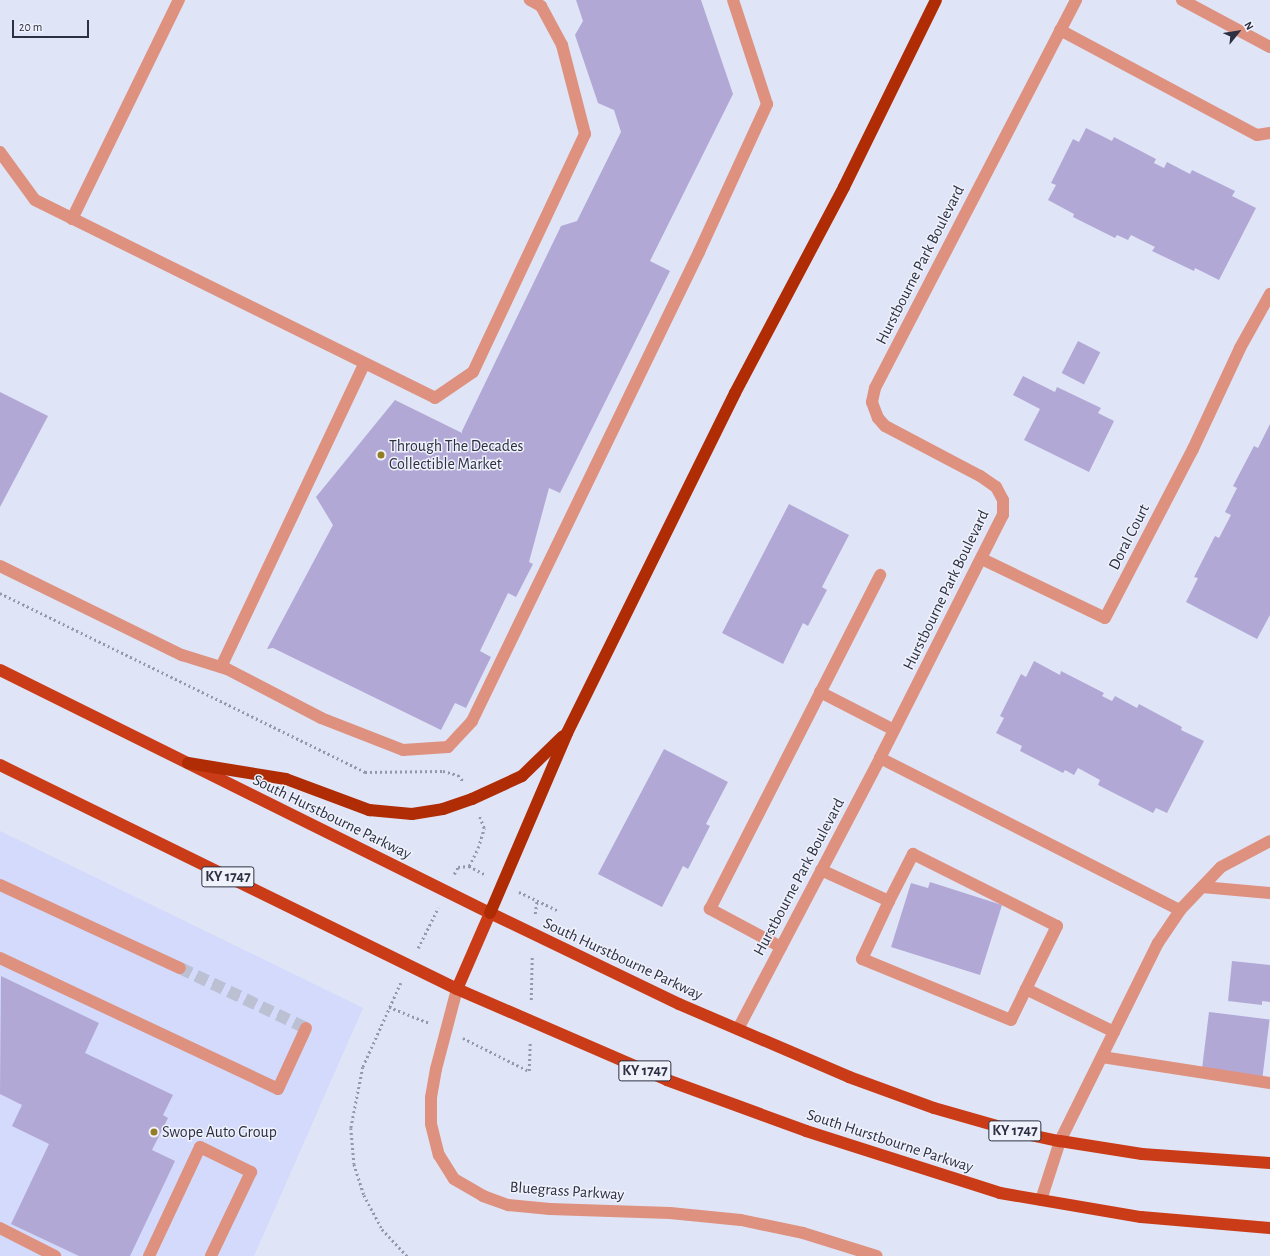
<!DOCTYPE html>
<html>
<head>
<meta charset="utf-8">
<style>
	body { margin:0 }
	#map { position:relative; width:1270px; height:1256px; overflow:hidden; background:#dfe4f7; font-family:"Alegreya Sans",sans-serif }
	div>[style] { position:absolute }
	.built>* { inset:0; background:#d3dafb }
	.building>* { inset:0; background:#b2a8d6; transform-origin:0 0 }
	.minor-tunnel>* { height:12px; margin-top:-6px; transform-origin:0; background:repeating-linear-gradient(90deg,#bbc0d3 0 12px,transparent 0 18px) }
	.path>* { height:2.5px; margin-top:-1.25px; transform-origin:0; background:repeating-linear-gradient(90deg,#9398aa 0 2px,transparent 0 5px) }
	.minor>* { height:12px; margin:-6px; padding:0 6px; transform-origin:6px; border-radius:6px; background:#de917e }
	.major>* { height:12px; margin:-6px; padding:0 6px; transform-origin:6px; border-radius:6px; background:#ca3c17 }
	.highway>* { height:12px; margin:-6px; padding:0 6px; transform-origin:6px; border-radius:6px; background:#af2c04 }
	.dots>* { width:11px; height:11px; translate:-50% -50%; box-sizing:border-box; border:2px solid #eff1fb; border-radius:50% }
	span { translate:-50% -50%; white-space:nowrap; text-align:center; line-height:1.15; -webkit-text-stroke:3px #eff1fb; paint-order:stroke }
	.shield-label span { padding:1px 3px; background:#eff1fb; border:1px solid; border-radius:3px; -webkit-text-stroke-width:0 }
	.shield-label { font-size:15px; color:#2c3042; font-weight:700 }
	.street-label { font-size:16px; color:#2c3042 }
	.poi-label { font-size:16px; color:#2c3042 }
	.left { translate:0 -50%; text-align:left }
	.north { position:absolute; left:1218px; top:12px; width:40px; height:40px; -webkit-text-stroke:3px #eff1fb; paint-order:stroke; rotate:60deg; font-size:11px; font-weight:700; line-height:16px; text-align:center; color:#2c3042 }
	.north::after { content:''; display:block; margin:auto; width:14px; height:18px; background:#2c3042; clip-path:polygon(50% 0,100% 100%,50% 72%,0 100%) }
	.scale { position:absolute; left:12px; top:20px; width:77px; height:18px; box-sizing:border-box; border:2px solid #2c3042; border-top:0; padding-left:5px; font-size:12px; line-height:14px; white-space:nowrap; color:#2c3042; -webkit-text-stroke:3px #eff1fb; paint-order:stroke }
</style>
</head>
<body>
<div id="map">
	<div class="built">
		<i style="clip-path:polygon(0 831px,363px 1008px,254px 1256px,0 1256px)"></i>
	</div>
	<div class="building">
		<i style="clip-path:polygon(576px 0,701px 0,733px 94px,650px 261px,670px 271px,560px 493px,549px 488px,529px 562px,533px 564px,516px 597px,508px 593px,480px 651px,491px 657px,466px 708px,455px 703px,441px 730px,273px 648px,267px 649px,333px 525px,316px 497px,395px 400px,462px 433px,462px 431px,561px 226px,577px 221px,621px 132px,614px 110px,598px 103px,575px 35px,583px 21px)"></i>
		<i style="clip-path:polygon(1086px 128px,1112px 141px,1114px 137px,1156px 159px,1154px 163px,1164px 168px,1167px 162px,1190px 174px,1192px 170px,1235px 191px,1232px 196px,1256px 208px,1219px 280px,1195px 268px,1194px 271px,1152px 251px,1155px 247px,1131px 235px,1128px 240px,1117px 235px,1115px 238px,1073px 217px,1074px 214px,1048px 200px,1056px 185px,1051px 183px,1073px 139px,1079px 142px)"></i>
		<i style="left:1078px;top:341px;width:25px;height:36px;rotate:27deg"></i>
		<i style="clip-path:polygon(1023px 376px,1055px 392px,1057px 387px,1101px 408px,1098px 413px,1114px 421px,1089px 472px,1024px 440px,1040px 409px,1013px 395px)"></i>
		<i style="clip-path:polygon(0 392px,48px 416px,0 507px)"></i>
		<i style="clip-path:polygon(1270px 424px,1270px 615px,1257px 639px,1186px 602px,1198px 578px,1194px 577px,1215px 536px,1219px 538px,1231px 515px,1225px 512px,1237px 488px,1233px 486px,1254px 446px,1258px 448px)"></i>
		<i style="clip-path:polygon(789px 504px,849px 535px,822px 587px,827px 590px,808px 626px,803px 623px,783px 664px,722px 633px)"></i>
		<i style="clip-path:polygon(1034px 661px,1060px 675px,1061px 671px,1104px 693px,1102px 696px,1112px 701px,1115px 696px,1137px 708px,1139px 704px,1182px 727px,1181px 730px,1204px 741px,1167px 813px,1156px 808px,1153px 813px,1098px 785px,1100px 780px,1078px 768px,1074px 775px,1065px 770px,1063px 773px,1020px 751px,1022px 746px,996px 733px,1004px 718px,1000px 716px,1021px 674px,1026px 677px)"></i>
		<i style="clip-path:polygon(664px 749px,728px 782px,706px 824px,710px 826px,688px 869px,683px 866px,662px 907px,598px 874px)"></i>
		<i style="clip-path:polygon(930px 882px,1002px 905px,980px 975px,891px 947px,911px 883px,928px 888px)"></i>
		<i style="clip-path:polygon(1232px 961px,1270px 965px,1270px 1002px,1262px 1001px,1262px 1005px,1228px 1001px)"></i>
		<i style="clip-path:polygon(1px 976px,99px 1023px,85px 1053px,173px 1095px,163px 1115px,168px 1118px,152px 1150px,175px 1161px,130px 1256px,79px 1256px,11px 1224px,49px 1144px,12px 1126px,22px 1105px,0 1094px)"></i>
		<i style="left:1209px;top:1012px;width:61px;height:60px;rotate:7deg"></i>
	</div>
	<div class="minor-tunnel">
		<i style="left:180px;top:968px;width:140px;rotate:25.5deg"></i>
	</div>
	<div class="path">
		<i style="left:0;top:593px;width:407px;rotate:26.1deg"></i>
		<i style="left:365px;top:772px;width:78px;rotate:-0.7deg"></i>
		<i style="left:443px;top:771px;width:16px;rotate:15deg"></i>
		<i style="left:458px;top:775px;width:8px;rotate:50deg"></i>
		<i style="left:469px;top:866px;width:19px;rotate:28deg"></i>
		<i style="left:454px;top:874px;width:8px;rotate:-60deg"></i>
		<i style="left:458px;top:867px;width:11px;rotate:-5deg"></i>
		<i style="left:469px;top:866px;width:20px;rotate:-63deg"></i>
		<i style="left:478px;top:848px;width:21px;rotate:-73deg"></i>
		<i style="left:484px;top:828px;width:13px;rotate:-113deg"></i>
		<i style="left:519px;top:892px;width:44px;rotate:25.4deg"></i>
		<i style="left:535px;top:914px;width:14px;rotate:-82deg"></i>
		<i style="left:418px;top:948px;width:45px;rotate:-63.4deg"></i>
		<i style="left:401px;top:983px;width:92px;rotate:114.3deg"></i>
		<i style="left:363px;top:1067px;width:62px;rotate:101.1deg"></i>
		<i style="left:351px;top:1128px;width:36px;rotate:85deg"></i>
		<i style="left:354px;top:1164px;width:33px;rotate:72deg"></i>
		<i style="left:364px;top:1195px;width:38px;rotate:62deg"></i>
		<i style="left:382px;top:1229px;width:37px;rotate:47deg"></i>
		<i style="left:531px;top:1000px;width:45px;rotate:-88.7deg"></i>
		<i style="left:389px;top:1007px;width:43px;rotate:21.8deg"></i>
		<i style="left:463px;top:1038px;width:74px;rotate:26.6deg"></i>
		<i style="left:529px;top:1071px;width:30px;rotate:-88deg"></i>
	</div>
	<div class="minor">
		<i style="left:1182px;top:0;width:100px;rotate:28.1deg"></i>
		<i style="left:1060px;top:30px;width:223px;rotate:28.1deg"></i>
		<i style="left:1257px;top:135px;width:13px;rotate:-9deg"></i>
		<i style="left:0;top:152px;width:59px;rotate:53.9deg"></i>
		<i style="left:35px;top:200px;width:446px;rotate:26.3deg"></i>
		<i style="left:435px;top:398px;width:46px;rotate:-34.4deg"></i>
		<i style="left:473px;top:372px;width:263px;rotate:-64.8deg"></i>
		<i style="left:585px;top:134px;width:92px;rotate:-104.5deg"></i>
		<i style="left:562px;top:45px;width:44px;rotate:-118.3deg"></i>
		<i style="left:541px;top:6px;width:13px;rotate:-151deg"></i>
		<i style="left:72px;top:219px;width:244px;rotate:-64deg"></i>
		<i style="left:982px;top:559px;width:136px;rotate:25.6deg"></i>
		<i style="left:1105px;top:618px;width:191px;rotate:-62.5deg"></i>
		<i style="left:1193px;top:449px;width:111px;rotate:-65deg"></i>
		<i style="left:1240px;top:348px;width:62px;rotate:-60.9deg"></i>
		<i style="left:0;top:566px;width:203px;rotate:26.1deg"></i>
		<i style="left:182px;top:655px;width:47px;rotate:17.3deg"></i>
		<i style="left:227px;top:669px;width:106px;rotate:27.5deg"></i>
		<i style="left:321px;top:718px;width:88px;rotate:21.3deg"></i>
		<i style="left:403px;top:750px;width:45px;rotate:-3.8deg"></i>
		<i style="left:448px;top:747px;width:35px;rotate:-47deg"></i>
		<i style="left:472px;top:721px;width:521px;rotate:-64.17deg"></i>
		<i style="left:699px;top:252px;width:163px;rotate:-65.3deg"></i>
		<i style="left:767px;top:104px;width:109px;rotate:-108.1deg"></i>
		<i style="left:221px;top:667px;width:335px;rotate:-64.7deg"></i>
		<i style="left:820px;top:692px;width:83px;rotate:27.2deg"></i>
		<i style="left:880px;top:758px;width:336px;rotate:26.9deg"></i>
		<i style="left:821px;top:870px;width:75px;rotate:24.5deg"></i>
		<i style="left:0;top:885px;width:198px;rotate:24.8deg"></i>
		<i style="left:1202px;top:887px;width:68px;rotate:5deg"></i>
		<i style="left:781px;top:947px;width:81px;rotate:-151.8deg"></i>
		<i style="left:710px;top:909px;width:375px;rotate:-63deg"></i>
		<i style="left:0;top:958px;width:307px;rotate:25.2deg"></i>
		<i style="left:278px;top:1089px;width:67px;rotate:-65.3deg"></i>
		<i style="left:457px;top:989px;width:83px;rotate:104.7deg"></i>
		<i style="left:436px;top:1069px;width:29px;rotate:100deg"></i>
		<i style="left:431px;top:1098px;width:26px;rotate:90deg"></i>
		<i style="left:431px;top:1124px;width:32px;rotate:76deg"></i>
		<i style="left:439px;top:1155px;width:28px;rotate:58deg"></i>
		<i style="left:454px;top:1179px;width:34px;rotate:30deg"></i>
		<i style="left:483px;top:1196px;width:27px;rotate:20deg"></i>
		<i style="left:508px;top:1205px;width:42px;rotate:5.4deg"></i>
		<i style="left:550px;top:1209px;width:120px;rotate:1.9deg"></i>
		<i style="left:670px;top:1213px;width:71px;rotate:5.6deg"></i>
		<i style="left:741px;top:1220px;width:63px;rotate:11.8deg"></i>
		<i style="left:803px;top:1233px;width:77px;rotate:17.3deg"></i>
		<i style="left:1026px;top:989px;width:34px;rotate:116deg"></i>
		<i style="left:1011px;top:1020px;width:161px;rotate:-157.7deg"></i>
		<i style="left:862px;top:959px;width:64px;rotate:-65deg"></i>
		<i style="left:889px;top:901px;width:53px;rotate:-62.9deg"></i>
		<i style="left:913px;top:854px;width:161px;rotate:26.6deg"></i>
		<i style="left:1057px;top:926px;width:70px;rotate:116.2deg"></i>
		<i style="left:1026px;top:989px;width:98px;rotate:26deg"></i>
		<i style="left:738px;top:1029px;width:306px;rotate:-62.3deg"></i>
		<i style="left:880px;top:758px;width:272px;rotate:-63.2deg"></i>
		<i style="left:1003px;top:515px;width:15px;rotate:-90deg"></i>
		<i style="left:1003px;top:500px;width:15px;rotate:-118deg"></i>
		<i style="left:996px;top:487px;width:19px;rotate:-145deg"></i>
		<i style="left:980px;top:476px;width:107px;rotate:-152.2deg"></i>
		<i style="left:885px;top:426px;width:11px;rotate:-131deg"></i>
		<i style="left:878px;top:418px;width:17px;rotate:-111deg"></i>
		<i style="left:872px;top:402px;width:14px;rotate:-78deg"></i>
		<i style="left:875px;top:388px;width:437px;rotate:-62.6deg"></i>
		<i style="left:1102px;top:1057px;width:170px;rotate:8.8deg"></i>
		<i style="left:1041px;top:1200px;width:62px;rotate:-72.1deg"></i>
		<i style="left:1060px;top:1141px;width:221px;rotate:-63.7deg"></i>
		<i style="left:1158px;top:943px;width:40px;rotate:-56deg"></i>
		<i style="left:1180px;top:910px;width:59px;rotate:-46.4deg"></i>
		<i style="left:1221px;top:867px;width:55px;rotate:-28deg"></i>
		<i style="left:0;top:1228px;width:62px;rotate:27deg"></i>
		<i style="left:149px;top:1256px;width:120px;rotate:-64.9deg"></i>
		<i style="left:200px;top:1147px;width:57px;rotate:26.1deg"></i>
		<i style="left:251px;top:1172px;width:93px;rotate:115.5deg"></i>
	</div>
	<div class="major">
		<i style="left:0;top:670px;width:547px;rotate:26.38deg"></i>
		<i style="left:490px;top:913px;width:210px;rotate:25.7deg"></i>
		<i style="left:679px;top:1004px;width:185px;rotate:23.2deg"></i>
		<i style="left:849px;top:1077px;width:90px;rotate:20deg"></i>
		<i style="left:934px;top:1108px;width:91px;rotate:16deg"></i>
		<i style="left:1021px;top:1133px;width:40px;rotate:12deg"></i>
		<i style="left:1060px;top:1141px;width:83px;rotate:9deg"></i>
		<i style="left:1142px;top:1154px;width:128px;rotate:4deg"></i>
		<i style="left:0;top:765px;width:509px;rotate:26.11deg"></i>
		<i style="left:457px;top:989px;width:229px;rotate:23.4deg"></i>
		<i style="left:667px;top:1080px;width:148px;rotate:20.1deg"></i>
		<i style="left:806px;top:1131px;width:204px;rotate:17.7deg"></i>
		<i style="left:1000px;top:1193px;width:143px;rotate:9.7deg"></i>
		<i style="left:1141px;top:1217px;width:129px;rotate:4.9deg"></i>
		<i style="left:457px;top:989px;width:83px;rotate:-66.5deg"></i>
	</div>
	<div class="highway">
		<i style="left:188px;top:763px;width:99px;rotate:9.3deg"></i>
		<i style="left:286px;top:779px;width:89px;rotate:20.5deg"></i>
		<i style="left:369px;top:810px;width:43px;rotate:5.3deg"></i>
		<i style="left:412px;top:814px;width:31px;rotate:-9deg"></i>
		<i style="left:443px;top:809px;width:31px;rotate:-19deg"></i>
		<i style="left:472px;top:799px;width:55px;rotate:-24.7deg"></i>
		<i style="left:522px;top:776px;width:57px;rotate:-44.3deg"></i>
		<i style="left:490px;top:913px;width:196px;rotate:-66.8deg"></i>
		<i style="left:567px;top:733px;width:379px;rotate:-63.7deg"></i>
		<i style="left:735px;top:393px;width:233px;rotate:-62.1deg"></i>
		<i style="left:844px;top:187px;width:208px;rotate:-63.8deg"></i>
	</div>
	<div class="dots">
		<i style="left:381px;top:455px;background:#947e25"></i>
		<i style="left:154px;top:1132px;background:#947e25"></i>
	</div>
	<div class="shield-label">
		<span style="left:228px;top:877px">KY 1747</span>
		<span style="left:645px;top:1071px">KY 1747</span>
		<span style="left:1015px;top:1131px">KY 1747</span>
	</div>
	<div class="street-label">
		<span style="left:920px;top:265px;rotate:-63deg">Hurstbourne Park Boulevard</span>
		<span style="left:1129px;top:537px;rotate:-63deg">Doral Court</span>
		<span style="left:946px;top:590px;rotate:-64deg">Hurstbourne Park Boulevard</span>
		<span style="left:332px;top:817px;rotate:26deg">South Hurstbourne Parkway</span>
		<span style="left:799px;top:877px;rotate:-62deg">Hurstbourne Park Boulevard</span>
		<span style="left:623px;top:959px;rotate:25deg">South Hurstbourne Parkway</span>
		<span style="left:890px;top:1141px;rotate:18deg">South Hurstbourne Parkway</span>
		<span style="left:567px;top:1191px;rotate:4deg">Bluegrass Parkway</span>
	</div>
	<div class="poi-label">
		<span class="left" style="left:389px;top:455px">Through The Decades<br>Collectible Market</span>
		<span class="left" style="left:162px;top:1132px">Swope Auto Group</span>
	</div>
	<div class="north">N</div>
	<div class="scale">20 m</div>
</div>
</body>
</html>
